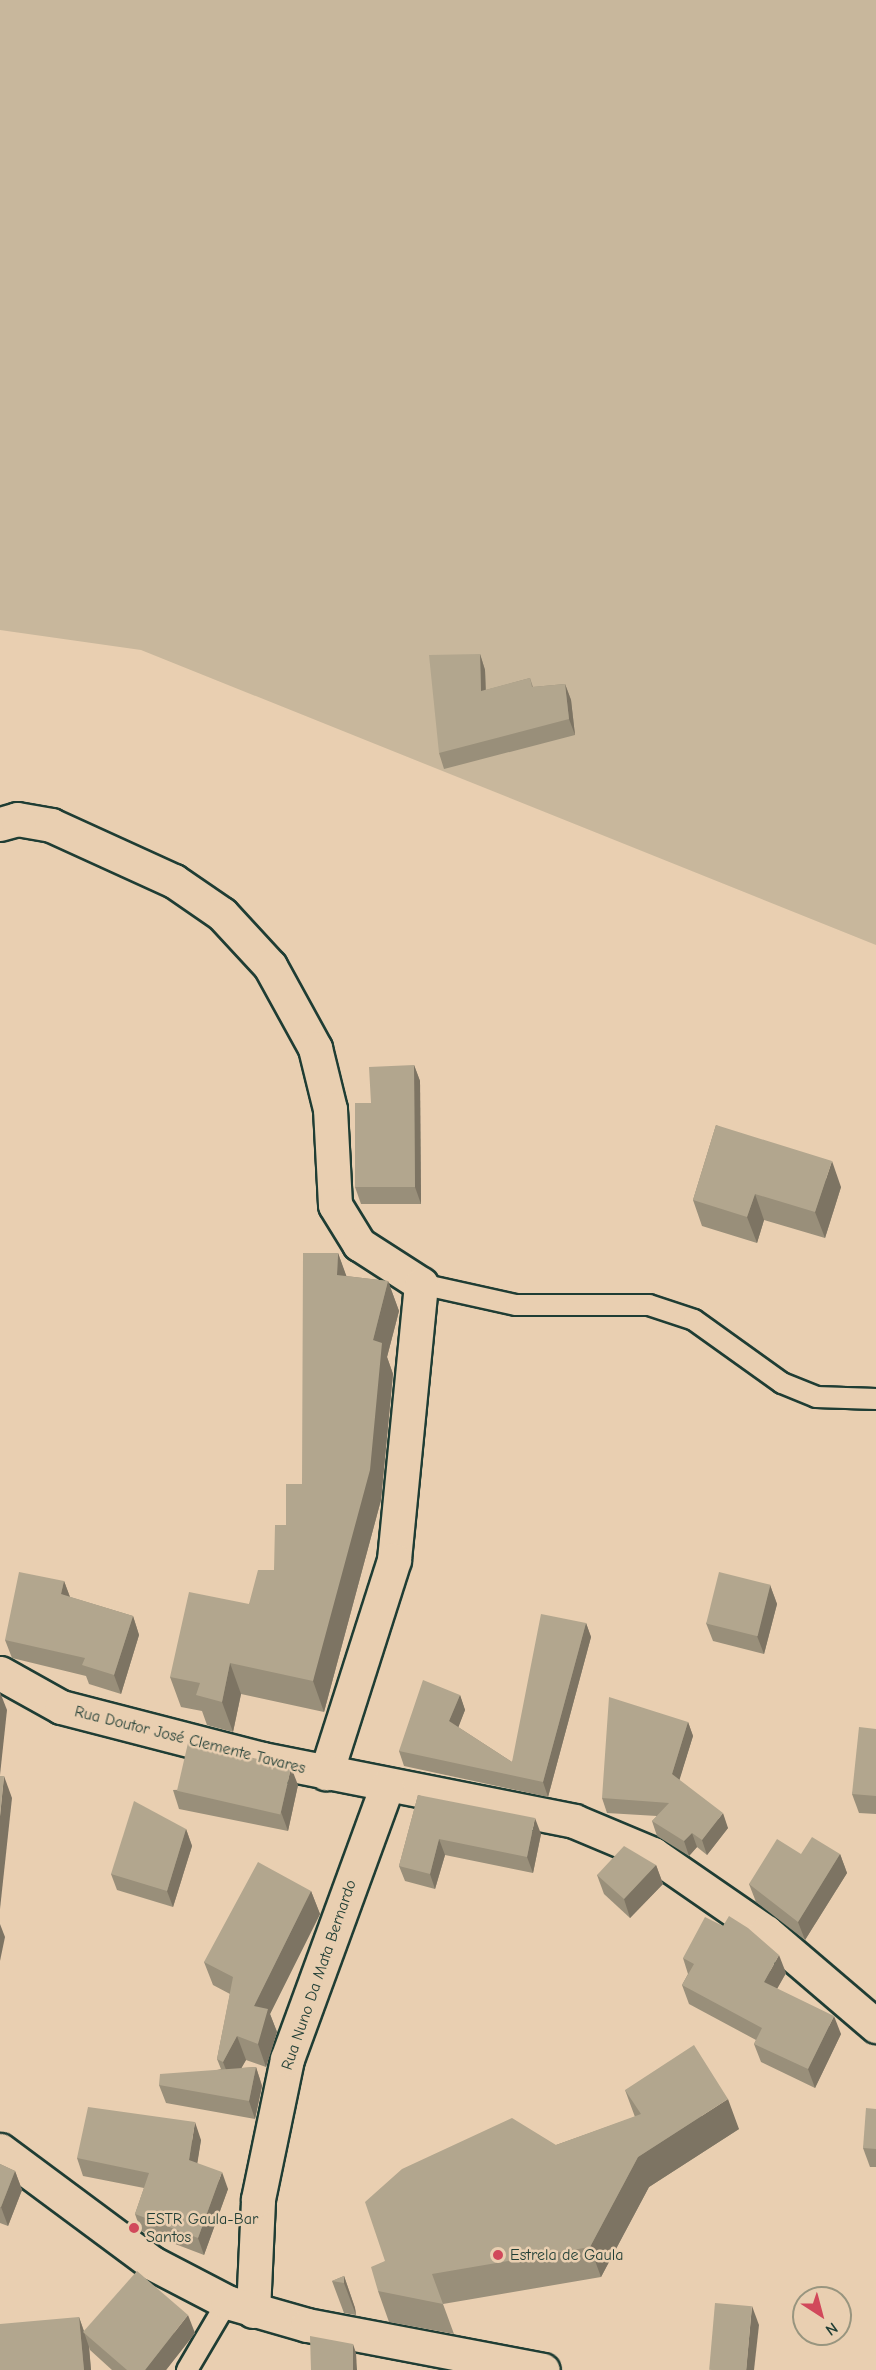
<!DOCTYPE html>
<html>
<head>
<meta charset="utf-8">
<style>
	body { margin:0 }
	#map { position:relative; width:876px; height:2370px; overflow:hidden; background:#e9cfb1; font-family:"Comic Neue",sans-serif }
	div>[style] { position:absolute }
	.green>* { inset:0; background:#c8b79c }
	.roads { filter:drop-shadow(2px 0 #1f3d34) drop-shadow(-2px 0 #1f3d34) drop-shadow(0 2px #1f3d34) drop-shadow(0 -2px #1f3d34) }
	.lane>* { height:20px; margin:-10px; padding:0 10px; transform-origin:10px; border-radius:10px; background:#e9cfb1 }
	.street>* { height:33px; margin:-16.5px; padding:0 16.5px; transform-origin:16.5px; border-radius:16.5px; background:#e9cfb1 }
	.secondary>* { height:33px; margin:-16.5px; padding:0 16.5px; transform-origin:16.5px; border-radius:16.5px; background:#e9cfb1 }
	.wall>* { inset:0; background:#998f7a }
	.shaded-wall>* { inset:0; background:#7d7463 }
	.building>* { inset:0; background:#b2a68e; transform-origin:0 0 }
	.dots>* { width:16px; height:16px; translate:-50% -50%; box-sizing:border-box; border:3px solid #e9cfb1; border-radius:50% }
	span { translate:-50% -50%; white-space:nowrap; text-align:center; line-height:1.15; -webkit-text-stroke:5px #e9cfb1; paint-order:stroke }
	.street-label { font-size:16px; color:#1f3d34 }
	.poi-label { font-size:16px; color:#1f3d34 }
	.left { translate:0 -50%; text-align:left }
	.north { position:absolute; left:792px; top:2286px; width:60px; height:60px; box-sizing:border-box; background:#e9cfb1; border:2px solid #98957f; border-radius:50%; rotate:144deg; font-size:16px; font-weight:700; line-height:24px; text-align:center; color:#1f3d34 }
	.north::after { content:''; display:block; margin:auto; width:21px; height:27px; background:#d1495b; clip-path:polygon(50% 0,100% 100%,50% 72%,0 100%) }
</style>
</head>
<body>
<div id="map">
	<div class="green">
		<i style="clip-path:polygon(0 0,876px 0,876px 945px,141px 650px,0 630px)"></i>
	</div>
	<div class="roads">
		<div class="lane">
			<i style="left:421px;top:1284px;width:97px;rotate:12.5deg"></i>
			<i style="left:516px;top:1305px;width:133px"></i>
			<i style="left:649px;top:1305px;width:47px;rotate:18.4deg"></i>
			<i style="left:694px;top:1320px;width:108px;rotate:35.6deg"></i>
			<i style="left:782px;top:1383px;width:37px;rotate:22deg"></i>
			<i style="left:816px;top:1397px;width:60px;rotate:1.9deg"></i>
			<i style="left:187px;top:2370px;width:79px;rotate:-59.5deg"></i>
		</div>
		<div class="street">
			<i style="left:0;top:824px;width:18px;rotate:-16deg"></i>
			<i style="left:17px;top:819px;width:35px;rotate:10deg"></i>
			<i style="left:51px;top:825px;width:135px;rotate:24.5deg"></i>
			<i style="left:174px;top:881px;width:58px;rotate:34.5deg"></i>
			<i style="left:222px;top:914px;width:71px;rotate:47.3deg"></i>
			<i style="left:270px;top:966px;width:94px;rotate:61.2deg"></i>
			<i style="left:315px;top:1048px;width:63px;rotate:76.2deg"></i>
			<i style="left:330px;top:1109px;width:96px;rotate:87deg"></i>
			<i style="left:335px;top:1205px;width:46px;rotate:58.4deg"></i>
			<i style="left:359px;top:1244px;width:74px;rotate:32.8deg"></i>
			<i style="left:421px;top:1284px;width:277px;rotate:95.6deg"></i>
			<i style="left:394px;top:1560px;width:224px;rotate:107.7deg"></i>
			<i style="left:0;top:1673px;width:70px;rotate:29.1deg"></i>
			<i style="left:61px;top:1707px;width:208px;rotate:14.5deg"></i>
			<i style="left:262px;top:1759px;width:318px;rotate:11.2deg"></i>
			<i style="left:574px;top:1821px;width:86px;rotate:22.7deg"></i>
			<i style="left:653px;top:1854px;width:137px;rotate:34.6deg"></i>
			<i style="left:766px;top:1932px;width:145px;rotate:40.5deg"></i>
			<i style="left:253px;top:2311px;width:112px;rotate:-87.4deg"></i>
			<i style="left:258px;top:2199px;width:143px;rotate:-78.3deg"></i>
			<i style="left:287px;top:2059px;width:291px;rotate:-69.9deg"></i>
		</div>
		<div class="secondary">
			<i style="left:0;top:2150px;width:189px;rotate:36.6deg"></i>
			<i style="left:152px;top:2263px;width:85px;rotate:27.5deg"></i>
			<i style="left:227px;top:2302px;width:83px;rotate:16deg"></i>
			<i style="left:307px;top:2325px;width:240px;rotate:10.8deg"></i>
		</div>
	</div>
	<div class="wall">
		<i style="clip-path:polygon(480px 654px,485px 670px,486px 690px,530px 678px,533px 687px,565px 684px,571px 700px,575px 735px,444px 769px,439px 753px)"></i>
		<i style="clip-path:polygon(414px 1065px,420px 1081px,421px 1204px,361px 1204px,355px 1187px)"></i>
		<i style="clip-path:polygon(716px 1125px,841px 1187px,825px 1238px,764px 1220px,757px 1243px,702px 1226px,693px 1200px)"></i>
		<i style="clip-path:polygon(338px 1253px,346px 1276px,388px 1281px,399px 1311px,387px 1357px,393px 1374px,381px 1500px,324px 1712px,241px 1694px,233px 1732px,207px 1725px,202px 1711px,181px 1707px,170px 1677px,249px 1604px,274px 1570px,286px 1525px,302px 1484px)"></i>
		<i style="clip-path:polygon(64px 1581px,70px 1597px,133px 1616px,139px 1635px,121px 1694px,89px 1684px,86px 1676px,12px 1658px,5px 1640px)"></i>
		<i style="clip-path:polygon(770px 1585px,777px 1604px,764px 1654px,713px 1641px,706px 1623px)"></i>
		<i style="clip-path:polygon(586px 1623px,591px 1637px,548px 1797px,404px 1766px,399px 1751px,460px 1695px,465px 1710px,458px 1727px,512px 1762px)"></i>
		<i style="clip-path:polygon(688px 1722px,693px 1736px,679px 1780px,728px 1828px,707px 1855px,697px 1847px,689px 1856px,657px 1836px,652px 1821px,657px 1816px,607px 1813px,602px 1798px)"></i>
		<i style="clip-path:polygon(876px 1729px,876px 1814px,859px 1813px,852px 1794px)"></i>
		<i style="clip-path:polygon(298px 1785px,288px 1831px,179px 1809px,173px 1790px)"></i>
		<i style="clip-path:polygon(418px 1795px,541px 1834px,533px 1873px,445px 1855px,435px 1889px,405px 1881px,399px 1866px)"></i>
		<i style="clip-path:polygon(186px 1829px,192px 1846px,173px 1907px,117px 1890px,111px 1874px)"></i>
		<i style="clip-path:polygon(840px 1854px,847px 1873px,805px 1940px,756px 1902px,749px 1884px)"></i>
		<i style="clip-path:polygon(656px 1865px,663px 1884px,630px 1918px,604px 1894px,597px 1875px)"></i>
		<i style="clip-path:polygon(311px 1891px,320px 1914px,270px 2014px,277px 2032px,266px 2067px,246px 2060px,241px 2068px,256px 2067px,262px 2086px,255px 2119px,166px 2103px,159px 2085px,221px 2069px,217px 2059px,230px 1994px,213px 1985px,204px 1962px)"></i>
		<i style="clip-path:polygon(683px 1958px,786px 1973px,777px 1989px,841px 2034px,815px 2088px,761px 2062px,754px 2044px,756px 2040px,689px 2004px,682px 1985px,688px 1974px)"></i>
		<i style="clip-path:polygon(625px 2090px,739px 2129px,649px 2187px,601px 2277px,443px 2304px,454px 2334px,389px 2322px,378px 2291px,385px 2261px,556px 2145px,635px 2117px)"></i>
		<i style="clip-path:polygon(876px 2109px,876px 2167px,870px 2167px,863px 2148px)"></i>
		<i style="clip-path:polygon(201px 2140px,197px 2163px,228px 2189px,204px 2255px,141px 2231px,135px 2214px,144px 2188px,83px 2176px,77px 2158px)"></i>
		<i style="clip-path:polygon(0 2164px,15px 2171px,22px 2190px,8px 2226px,0 2223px)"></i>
		<i style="clip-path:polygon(344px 2276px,355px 2308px,356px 2315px,344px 2313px,332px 2281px)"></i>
		<i style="clip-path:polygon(79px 2317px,84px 2331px,195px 2333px,166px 2370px,112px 2370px,90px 2350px,89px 2347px,91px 2370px,0 2370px)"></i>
	</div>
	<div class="shaded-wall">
		<i style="clip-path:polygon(480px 654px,485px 670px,486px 707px,481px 691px)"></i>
		<i style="clip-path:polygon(565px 684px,571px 700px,575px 735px,569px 719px)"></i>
		<i style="clip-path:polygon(414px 1065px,420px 1081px,421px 1204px,415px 1187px)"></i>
		<i style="clip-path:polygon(832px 1161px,841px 1187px,825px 1238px,815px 1212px)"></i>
		<i style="clip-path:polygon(755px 1194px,764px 1220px,757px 1243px,747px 1217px)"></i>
		<i style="clip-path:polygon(338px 1253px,349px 1283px,337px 1275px)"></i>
		<i style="clip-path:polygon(388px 1281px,399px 1311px,387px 1357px,393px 1374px,381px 1500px,324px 1712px,313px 1681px,373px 1340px)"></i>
		<i style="clip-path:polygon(64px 1581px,71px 1600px,61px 1594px)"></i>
		<i style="clip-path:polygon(770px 1585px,777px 1604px,764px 1654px,757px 1636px)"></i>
		<i style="clip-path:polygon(133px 1616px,139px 1635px,121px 1694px,114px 1675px)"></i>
		<i style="clip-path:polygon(586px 1623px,591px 1637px,548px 1797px,543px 1782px)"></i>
		<i style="clip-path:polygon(230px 1663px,241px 1694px,233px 1732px,222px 1702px)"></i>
		<i style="clip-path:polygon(0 1692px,7px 1710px,0 1775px)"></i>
		<i style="clip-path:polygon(460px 1695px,465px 1710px,455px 1736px,449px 1721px)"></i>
		<i style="clip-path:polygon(688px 1722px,693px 1736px,677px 1788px,672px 1774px)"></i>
		<i style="clip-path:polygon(291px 1767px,298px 1785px,288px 1831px,281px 1812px)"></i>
		<i style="clip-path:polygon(4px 1776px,12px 1798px,0 1909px,0 1816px)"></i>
		<i style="clip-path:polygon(723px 1813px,728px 1828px,707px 1855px,702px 1840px)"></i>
		<i style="clip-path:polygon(535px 1818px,541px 1834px,533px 1873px,527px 1857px)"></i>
		<i style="clip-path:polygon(186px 1829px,192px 1846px,173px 1907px,167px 1891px)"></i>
		<i style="clip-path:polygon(692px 1833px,697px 1847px,689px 1856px,684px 1841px)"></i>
		<i style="clip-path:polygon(439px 1839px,445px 1855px,435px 1889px,430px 1874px)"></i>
		<i style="clip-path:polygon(840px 1854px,847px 1873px,805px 1940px,798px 1922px)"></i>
		<i style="clip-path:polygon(656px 1865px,663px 1884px,630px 1918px,624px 1899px)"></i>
		<i style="clip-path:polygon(311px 1891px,320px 1914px,270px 2014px,277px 2032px,266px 2067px,258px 2044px,254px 2006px)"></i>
		<i style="clip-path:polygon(0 1924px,5px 1937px,0 1961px)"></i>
		<i style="clip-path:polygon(779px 1955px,786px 1973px,770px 2001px,764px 1982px)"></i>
		<i style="clip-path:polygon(834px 2016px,841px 2034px,815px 2088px,808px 2069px)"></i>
		<i style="clip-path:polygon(237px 2036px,246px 2060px,232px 2085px,223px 2062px)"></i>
		<i style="clip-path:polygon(256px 2067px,262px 2086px,255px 2119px,249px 2101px)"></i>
		<i style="clip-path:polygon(728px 2099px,739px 2129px,649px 2187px,601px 2277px,590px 2247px,638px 2157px)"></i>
		<i style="clip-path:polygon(195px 2122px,201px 2140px,195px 2178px,189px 2160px)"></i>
		<i style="clip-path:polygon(15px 2171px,22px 2190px,8px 2226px,1px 2207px)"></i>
		<i style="clip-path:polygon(222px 2172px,228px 2189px,204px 2255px,198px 2238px)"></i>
		<i style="clip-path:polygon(344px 2276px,355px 2308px,356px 2315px,344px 2283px)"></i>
		<i style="clip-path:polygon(752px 2306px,759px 2325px,754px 2370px,746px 2370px)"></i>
		<i style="clip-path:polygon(188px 2315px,195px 2333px,166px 2370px,145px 2370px)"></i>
		<i style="clip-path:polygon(79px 2317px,89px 2347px,91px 2370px,84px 2370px)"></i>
		<i style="clip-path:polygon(353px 2344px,356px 2353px,357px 2370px,353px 2370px)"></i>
	</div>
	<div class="building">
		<i style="clip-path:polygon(480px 654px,481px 691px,530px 678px,532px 687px,565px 684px,569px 719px,439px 753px,429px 655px)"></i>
		<i style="clip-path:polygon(414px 1065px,415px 1187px,355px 1187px,355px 1103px,371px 1103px,369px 1067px)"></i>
		<i style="clip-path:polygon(716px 1125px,832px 1161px,815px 1212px,755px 1194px,747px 1217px,693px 1200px)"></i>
		<i style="clip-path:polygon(303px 1253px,338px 1253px,337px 1275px,388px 1281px,373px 1340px,382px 1343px,370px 1470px,313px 1681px,230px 1663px,222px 1702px,196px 1695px,200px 1683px,170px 1677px,189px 1592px,249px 1604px,258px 1570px,274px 1570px,275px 1525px,286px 1525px,286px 1484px,302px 1484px)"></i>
		<i style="clip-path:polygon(19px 1572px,64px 1581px,61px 1594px,133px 1616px,114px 1675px,82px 1665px,85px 1658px,5px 1640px)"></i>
		<i style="left:719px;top:1572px;width:53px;height:53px;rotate:14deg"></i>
		<i style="clip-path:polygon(541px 1614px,586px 1623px,543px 1782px,399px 1751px,423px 1680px,460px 1695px,449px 1721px,512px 1762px)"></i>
		<i style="clip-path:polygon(609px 1697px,688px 1722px,672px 1774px,723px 1813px,702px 1840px,692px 1833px,684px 1841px,652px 1821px,669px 1803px,602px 1798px)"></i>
		<i style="clip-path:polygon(859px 1727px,876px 1729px,876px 1796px,852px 1794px)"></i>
		<i style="left:188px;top:1743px;width:106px;height:49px;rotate:13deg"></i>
		<i style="clip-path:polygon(0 1776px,4px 1776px,0 1816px)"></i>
		<i style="clip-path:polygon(418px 1795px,535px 1818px,527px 1857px,439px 1839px,430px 1874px,399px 1866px)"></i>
		<i style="clip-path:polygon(134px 1801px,186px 1829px,167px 1891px,111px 1874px)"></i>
		<i style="clip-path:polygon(812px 1837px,840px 1854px,798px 1922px,749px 1884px,777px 1839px,801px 1854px)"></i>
		<i style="clip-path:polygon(624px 1846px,656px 1865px,624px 1899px,597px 1875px)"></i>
		<i style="clip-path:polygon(258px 1862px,311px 1891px,254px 2006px,268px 2009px,258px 2044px,237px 2036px,223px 2062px,217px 2059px,233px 1977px,204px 1962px)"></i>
		<i style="clip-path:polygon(729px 1916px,748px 1928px,779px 1955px,764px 1982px,834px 2016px,808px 2069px,754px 2044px,762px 2028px,682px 1985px,694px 1964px,683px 1958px,705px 1917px,723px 1926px)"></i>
		<i style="clip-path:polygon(694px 2045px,728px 2099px,638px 2157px,590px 2247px,432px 2274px,443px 2304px,378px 2291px,371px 2267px,385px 2261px,365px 2202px,402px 2169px,512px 2118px,556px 2145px,641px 2114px,625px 2090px)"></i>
		<i style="clip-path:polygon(256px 2067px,249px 2101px,159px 2085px,160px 2074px)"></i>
		<i style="clip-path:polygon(88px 2107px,195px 2122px,189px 2160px,222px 2172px,198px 2238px,135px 2214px,149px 2173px,77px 2158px)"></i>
		<i style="clip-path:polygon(866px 2108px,876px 2109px,876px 2149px,863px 2148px)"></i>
		<i style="clip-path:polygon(0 2164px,15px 2171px,1px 2207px,0 2207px)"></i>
		<i style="clip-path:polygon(137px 2271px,188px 2315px,145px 2370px,127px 2370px,83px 2332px)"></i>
		<i style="clip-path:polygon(344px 2276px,344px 2283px,332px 2281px)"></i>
		<i style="left:715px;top:2303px;width:37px;height:67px;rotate:5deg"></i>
		<i style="clip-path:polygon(79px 2317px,84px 2370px,0 2370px,0 2324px)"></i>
		<i style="clip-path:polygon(310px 2336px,353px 2344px,353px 2370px,311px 2370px)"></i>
	</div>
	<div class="dots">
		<i style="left:134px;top:2228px;background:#d1495b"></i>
		<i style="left:498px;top:2255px;background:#d1495b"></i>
	</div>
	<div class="street-label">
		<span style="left:190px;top:1740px;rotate:14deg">Rua Doutor José Clemente Tavares</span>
		<span style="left:319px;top:1975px;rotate:-71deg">Rua Nuno Da Mata Bernardo</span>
	</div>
	<div class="poi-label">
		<span class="left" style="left:146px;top:2228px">ESTR Gaula-Bar<br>Santos</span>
		<span class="left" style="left:510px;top:2255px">Estrela de Gaula</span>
	</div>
	<div class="north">N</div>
</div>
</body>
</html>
